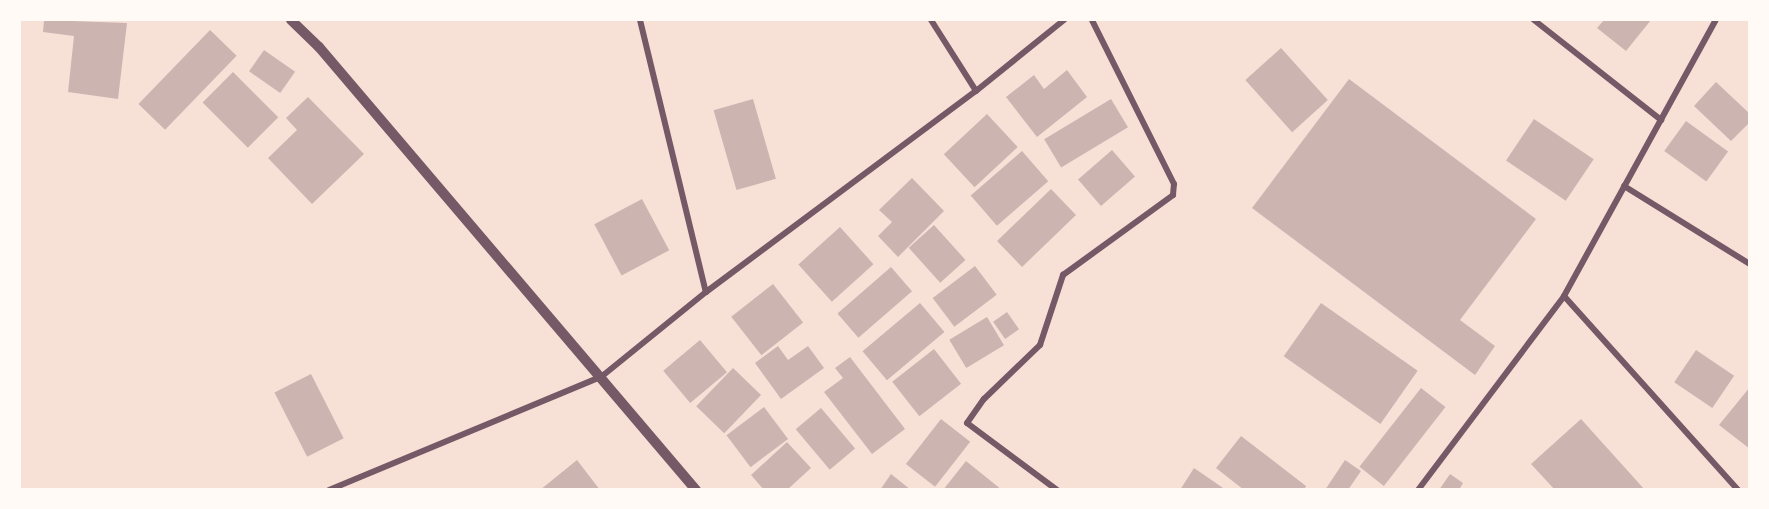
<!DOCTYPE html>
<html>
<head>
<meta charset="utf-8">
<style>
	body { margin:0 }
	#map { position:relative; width:1769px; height:509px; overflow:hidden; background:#f7e1d7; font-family:Commissioner,sans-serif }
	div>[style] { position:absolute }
	.building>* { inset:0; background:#ccb4b1; transform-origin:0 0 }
	.minor>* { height:6px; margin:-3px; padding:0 3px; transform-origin:3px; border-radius:3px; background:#755966 }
	.tertiary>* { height:10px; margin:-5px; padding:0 5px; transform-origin:5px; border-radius:5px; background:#755966 }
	span { translate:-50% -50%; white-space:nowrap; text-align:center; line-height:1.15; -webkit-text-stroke:4.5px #fffaf5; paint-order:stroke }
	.frame { position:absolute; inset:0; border:21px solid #fffaf5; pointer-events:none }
</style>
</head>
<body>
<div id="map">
	<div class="building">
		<i style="clip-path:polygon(44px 20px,127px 23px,118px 99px,68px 92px,74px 36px,43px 32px)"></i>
		<i style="clip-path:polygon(1604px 20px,1651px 20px,1626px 51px,1597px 28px)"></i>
		<i style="left:210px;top:30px;width:37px;height:103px;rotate:44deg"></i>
		<i style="left:1281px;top:48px;width:70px;height:48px;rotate:48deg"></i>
		<i style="left:264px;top:50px;width:38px;height:26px;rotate:35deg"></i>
		<i style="clip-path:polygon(1067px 70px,1087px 97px,1037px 137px,1006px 97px,1034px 75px,1044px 89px)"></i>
		<i style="left:233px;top:72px;width:64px;height:43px;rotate:45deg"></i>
		<i style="clip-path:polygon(1349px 79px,1536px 219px,1460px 320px,1495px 346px,1475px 375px,1252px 208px)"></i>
		<i style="clip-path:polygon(1716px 82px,1750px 114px,1750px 122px,1731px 141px,1694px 106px)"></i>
		<i style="clip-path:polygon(308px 97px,364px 154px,312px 204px,268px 158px,297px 130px,286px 118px)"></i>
		<i style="left:753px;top:99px;width:83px;height:41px;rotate:74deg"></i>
		<i style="left:1111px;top:99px;width:33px;height:78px;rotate:59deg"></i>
		<i style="left:987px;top:114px;width:45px;height:59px;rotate:47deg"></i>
		<i style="left:1534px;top:119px;width:72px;height:50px;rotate:34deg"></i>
		<i style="left:1686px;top:121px;width:52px;height:37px;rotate:36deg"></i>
		<i style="left:1112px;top:150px;width:35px;height:45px;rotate:49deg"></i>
		<i style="left:1022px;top:151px;width:40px;height:68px;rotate:49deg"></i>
		<i style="clip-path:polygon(912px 178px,944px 211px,898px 257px,878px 236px,892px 222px,879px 210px)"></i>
		<i style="left:1051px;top:189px;width:36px;height:75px;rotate:46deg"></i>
		<i style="left:642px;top:199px;width:58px;height:54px;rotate:62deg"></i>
		<i style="left:934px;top:225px;width:47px;height:34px;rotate:48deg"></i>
		<i style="left:840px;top:227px;width:50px;height:56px;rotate:48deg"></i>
		<i style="left:975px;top:266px;width:36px;height:53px;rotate:53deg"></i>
		<i style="left:891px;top:267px;width:32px;height:71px;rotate:49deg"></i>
		<i style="left:773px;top:284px;width:49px;height:53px;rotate:52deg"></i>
		<i style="left:920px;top:303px;width:38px;height:75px;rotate:50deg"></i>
		<i style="left:1321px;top:303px;width:118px;height:65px;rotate:35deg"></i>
		<i style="left:1007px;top:312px;width:21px;height:17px;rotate:55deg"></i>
		<i style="left:987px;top:317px;width:33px;height:44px;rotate:59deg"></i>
		<i style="left:700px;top:340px;width:42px;height:48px;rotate:50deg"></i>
		<i style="clip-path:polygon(778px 346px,788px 360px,808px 346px,824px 368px,781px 399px,755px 363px)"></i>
		<i style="left:934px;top:349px;width:44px;height:53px;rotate:52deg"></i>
		<i style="left:1696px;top:350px;width:46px;height:39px;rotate:34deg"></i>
		<i style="clip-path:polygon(850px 357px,905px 429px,872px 454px,824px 392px,843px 378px,835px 368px)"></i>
		<i style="left:733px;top:368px;width:39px;height:53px;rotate:44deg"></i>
		<i style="left:311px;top:374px;width:72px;height:41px;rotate:63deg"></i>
		<i style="clip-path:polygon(1750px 387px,1750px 449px,1719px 425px)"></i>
		<i style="left:1421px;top:388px;width:31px;height:100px;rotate:38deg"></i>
		<i style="left:764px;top:407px;width:40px;height:47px;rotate:53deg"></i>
		<i style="left:821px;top:408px;width:53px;height:33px;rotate:50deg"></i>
		<i style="left:941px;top:419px;width:37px;height:57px;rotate:38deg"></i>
		<i style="clip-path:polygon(1581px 419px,1645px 490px,1555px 490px,1531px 464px)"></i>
		<i style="clip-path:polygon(1241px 436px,1306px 486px,1304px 490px,1244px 490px,1216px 468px)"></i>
		<i style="clip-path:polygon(787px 442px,811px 468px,787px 490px,764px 490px,751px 475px)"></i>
		<i style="clip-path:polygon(577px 460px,600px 490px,540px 490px)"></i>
		<i style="clip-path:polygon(1345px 460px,1361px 471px,1348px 490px,1325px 490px)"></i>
		<i style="clip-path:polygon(966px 461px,1002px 490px,943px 490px)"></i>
		<i style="clip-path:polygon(1194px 468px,1226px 490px,1180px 490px)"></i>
		<i style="clip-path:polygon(891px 474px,911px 490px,880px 490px)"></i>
		<i style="clip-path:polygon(1450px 474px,1463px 483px,1459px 490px,1439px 490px)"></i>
	</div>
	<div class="minor">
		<i style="left:640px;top:20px;width:280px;rotate:76.4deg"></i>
		<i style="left:931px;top:20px;width:84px;rotate:57.6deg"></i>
		<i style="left:1534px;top:20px;width:162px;rotate:38.2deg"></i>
		<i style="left:1624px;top:186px;width:148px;rotate:31.8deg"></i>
		<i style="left:1564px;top:296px;width:261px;rotate:48.1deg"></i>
		<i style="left:329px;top:490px;width:295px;rotate:-22.6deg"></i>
		<i style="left:601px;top:377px;width:135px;rotate:-39deg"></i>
		<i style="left:706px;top:292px;width:337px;rotate:-36.7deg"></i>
		<i style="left:976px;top:91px;width:113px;rotate:-38.9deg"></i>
		<i style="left:1057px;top:490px;width:112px;rotate:-143.3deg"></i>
		<i style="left:967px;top:423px;width:29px;rotate:-55deg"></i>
		<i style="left:984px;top:399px;width:78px;rotate:-44deg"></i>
		<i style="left:1040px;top:345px;width:74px;rotate:-71.8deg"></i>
		<i style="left:1063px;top:275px;width:136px;rotate:-36deg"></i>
		<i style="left:1173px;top:195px;width:11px;rotate:-85deg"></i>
		<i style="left:1174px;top:184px;width:183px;rotate:-116.6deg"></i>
		<i style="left:1418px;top:490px;width:243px;rotate:-53deg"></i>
		<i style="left:1564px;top:296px;width:315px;rotate:-61.2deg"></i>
	</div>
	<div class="tertiary">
		<i style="left:291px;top:20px;width:39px;rotate:44deg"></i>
		<i style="left:319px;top:47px;width:582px;rotate:49.6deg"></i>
	</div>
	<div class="frame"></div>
</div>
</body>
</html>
